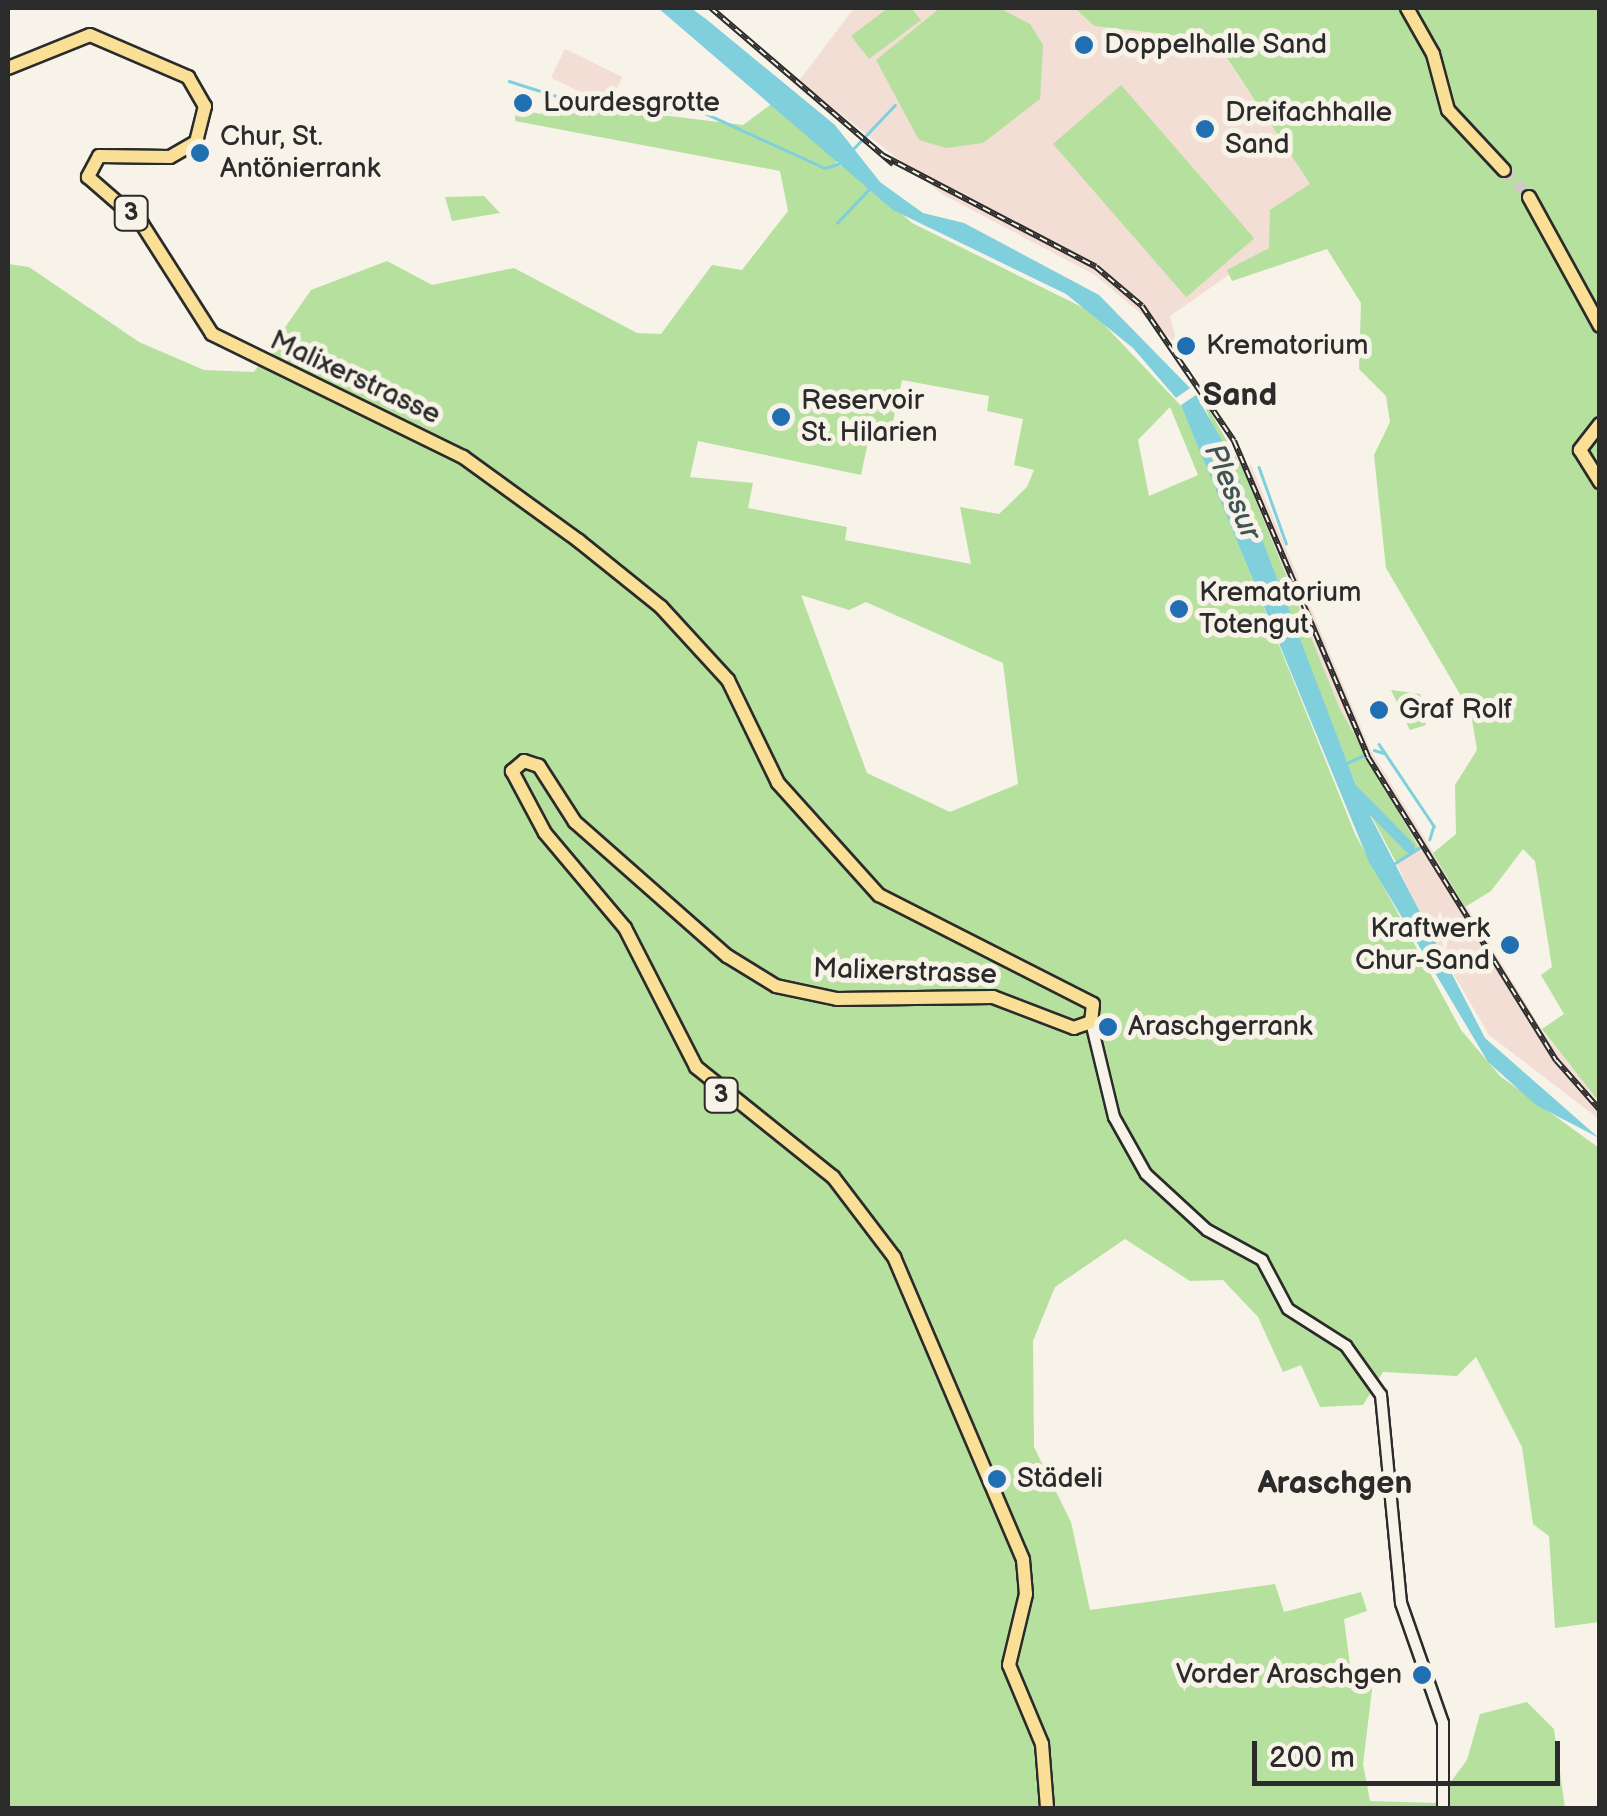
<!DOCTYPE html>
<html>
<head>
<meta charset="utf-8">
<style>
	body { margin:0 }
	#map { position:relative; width:1607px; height:1816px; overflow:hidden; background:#f7f3e8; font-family:"Balsamiq Sans",sans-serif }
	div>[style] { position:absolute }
	.built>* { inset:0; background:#f2ded4; transform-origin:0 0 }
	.green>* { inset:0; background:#b5e09d; transform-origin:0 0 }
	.water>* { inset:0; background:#80cfdd }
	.stream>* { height:2.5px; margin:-1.25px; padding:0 1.25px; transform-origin:1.25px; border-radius:1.25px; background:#80cfdd }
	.canal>* { height:11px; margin:-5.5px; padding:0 5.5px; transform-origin:5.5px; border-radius:5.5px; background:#80cfdd }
	.major-tunnel>* { height:12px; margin-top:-6px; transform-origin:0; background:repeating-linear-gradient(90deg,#cecbc2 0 12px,transparent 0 18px) }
	.roads { filter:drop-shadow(2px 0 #2b2b2b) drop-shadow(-2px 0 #2b2b2b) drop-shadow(0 2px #2b2b2b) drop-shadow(0 -2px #2b2b2b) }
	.minor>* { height:10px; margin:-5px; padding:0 5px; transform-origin:5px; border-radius:5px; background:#f7f3e8 }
	.major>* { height:12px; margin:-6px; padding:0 6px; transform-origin:6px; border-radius:6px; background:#fadf96 }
	.rail>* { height:6px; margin-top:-3px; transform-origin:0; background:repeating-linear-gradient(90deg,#f7f3e8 0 8px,#2b2b2b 0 16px); box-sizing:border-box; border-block:2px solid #2b2b2b }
	.dots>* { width:28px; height:28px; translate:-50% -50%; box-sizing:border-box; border:5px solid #f7f3e8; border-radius:50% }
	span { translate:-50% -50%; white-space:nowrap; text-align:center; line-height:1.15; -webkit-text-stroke:10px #f7f3e8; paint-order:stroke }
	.shield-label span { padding:2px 8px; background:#f7f3e8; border:2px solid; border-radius:8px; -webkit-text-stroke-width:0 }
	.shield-label { font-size:25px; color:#2b2b2b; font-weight:700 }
	.poi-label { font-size:28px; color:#2b2b2b }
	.left { translate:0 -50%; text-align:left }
	.right { translate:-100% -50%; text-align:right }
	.street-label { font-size:28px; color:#2b2b2b }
	.water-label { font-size:30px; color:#405458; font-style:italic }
	.quarter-label { font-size:32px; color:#2b2b2b; font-weight:700 }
	.frame { position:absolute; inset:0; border:10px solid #2b2b2b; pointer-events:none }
	.scale { position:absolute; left:1252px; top:1741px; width:308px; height:45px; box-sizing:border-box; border:5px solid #2b2b2b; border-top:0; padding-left:12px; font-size:30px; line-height:35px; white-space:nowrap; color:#2b2b2b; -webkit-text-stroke:8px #f7f3e8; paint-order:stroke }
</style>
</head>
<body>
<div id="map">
	<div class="built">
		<i style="clip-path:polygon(854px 8px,1075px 8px,1094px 26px,1214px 40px,1310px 184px,1269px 247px,1170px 316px,1177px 344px,1095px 275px,942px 194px,799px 81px)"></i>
		<i style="left:565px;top:49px;width:64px;height:32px;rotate:26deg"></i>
		<i style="clip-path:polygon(1251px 465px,1370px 749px,1544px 1033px,1599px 1102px,1599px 1119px,1489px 1035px,1425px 925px,1396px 862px,1419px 847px,1340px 709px,1243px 469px)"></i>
	</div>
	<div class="green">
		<i style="clip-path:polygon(888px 8px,911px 8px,921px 20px,869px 59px,851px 36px)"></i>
		<i style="clip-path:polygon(940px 8px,999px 8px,1030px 24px,1043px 45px,1040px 99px,983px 143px,946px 148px,919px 140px,876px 60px)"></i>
		<i style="clip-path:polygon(1075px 8px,1599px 8px,1599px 1102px,1542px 1029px,1564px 1014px,1541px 975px,1552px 967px,1535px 861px,1523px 849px,1491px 891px,1465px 907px,1433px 853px,1456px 834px,1455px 785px,1477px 750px,1471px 713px,1386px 568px,1374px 455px,1390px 422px,1386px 396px,1359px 369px,1361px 303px,1327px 249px,1232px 281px,1227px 270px,1269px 248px,1270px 210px,1310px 184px,1215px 40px,1094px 26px)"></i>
		<i style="left:1121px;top:85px;width:203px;height:90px;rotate:49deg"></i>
		<i style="clip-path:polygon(evenodd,556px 102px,743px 125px,774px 102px,838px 160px,833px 166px,846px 166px,912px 223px,1092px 312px,1184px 409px,1355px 834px,1461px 1030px,1500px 1076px,1599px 1148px,1599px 1622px,1555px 1628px,1549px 1536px,1533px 1524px,1522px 1447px,1476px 1357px,1457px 1376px,1383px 1372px,1363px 1405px,1320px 1407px,1301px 1365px,1283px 1372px,1258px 1317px,1223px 1280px,1190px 1281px,1125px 1239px,1055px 1287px,1033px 1341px,1034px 1447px,1071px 1522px,1090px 1610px,1275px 1584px,1284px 1612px,1361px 1592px,1367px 1611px,1344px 1619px,1350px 1665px,1374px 1673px,1363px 1764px,1370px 1801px,1435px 1803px,1467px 1760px,1480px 1714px,1527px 1702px,1554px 1729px,1565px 1808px,8px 1808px,8px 264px,29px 267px,139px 342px,204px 370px,254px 372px,311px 290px,387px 261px,432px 285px,514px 268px,637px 333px,661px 334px,712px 265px,742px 270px,788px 211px,780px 171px,515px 121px,516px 108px,540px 114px,556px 102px,902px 380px,989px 396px,987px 411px,1023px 419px,1014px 465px,1034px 470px,1027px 487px,999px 514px,960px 507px,971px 564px,845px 540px,847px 527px,748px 508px,753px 483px,690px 477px,698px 441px,861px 475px,871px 427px,891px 431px,902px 380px,556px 102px,1170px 407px,1198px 475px,1149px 496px,1138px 440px,1170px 407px,556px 102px,801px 595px,849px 610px,866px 602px,1003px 663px,1018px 784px,950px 812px,867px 773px,801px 595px)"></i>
		<i style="clip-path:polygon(484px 196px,500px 213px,452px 221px,445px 197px)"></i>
		<i style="clip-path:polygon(1199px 392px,1243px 469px,1340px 709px,1419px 848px,1396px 862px,1360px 795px)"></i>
		<i style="clip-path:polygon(1391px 690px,1420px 694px,1426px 725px,1410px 730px)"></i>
	</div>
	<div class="water">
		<i style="clip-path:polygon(658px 8px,691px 8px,706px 19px,835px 125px,880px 182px,923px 213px,964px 223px,1099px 295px,1190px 388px,1176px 398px,1133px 348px,1066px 294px,893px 210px)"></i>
		<i style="clip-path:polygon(1196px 395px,1229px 453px,1360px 796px,1485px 1038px,1599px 1138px,1536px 1105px,1488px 1062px,1369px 862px,1181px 405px)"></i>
	</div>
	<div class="stream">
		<i style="left:509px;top:81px;width:103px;rotate:17.6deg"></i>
		<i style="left:607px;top:112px;width:93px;rotate:-0.6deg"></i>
		<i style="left:700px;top:111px;width:137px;rotate:24.5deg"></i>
		<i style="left:825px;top:168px;width:19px;rotate:-18deg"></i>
		<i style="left:854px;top:148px;width:59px;rotate:-46.4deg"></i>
		<i style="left:837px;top:223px;width:48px;rotate:-46.7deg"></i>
		<i style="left:1259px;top:467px;width:81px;rotate:70.4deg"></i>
		<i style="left:1379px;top:744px;width:99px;rotate:56.1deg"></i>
		<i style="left:1434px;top:826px;width:14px;rotate:107deg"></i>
		<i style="left:1374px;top:750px;width:10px;rotate:17deg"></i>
		<i style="left:1347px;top:763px;width:19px;rotate:-25deg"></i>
		<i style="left:1395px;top:863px;width:28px;rotate:-32deg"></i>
	</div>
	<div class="canal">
		<i style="left:1346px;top:783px;width:90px;rotate:45.5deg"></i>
	</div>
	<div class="major-tunnel">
		<i style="left:1504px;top:170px;width:37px;rotate:47deg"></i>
	</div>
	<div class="roads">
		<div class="minor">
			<i style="left:1091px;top:1022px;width:98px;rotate:76.4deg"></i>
			<i style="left:1114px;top:1117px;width:65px;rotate:60.7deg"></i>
			<i style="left:1146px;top:1174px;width:83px;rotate:42.6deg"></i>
			<i style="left:1207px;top:1230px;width:63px;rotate:28.6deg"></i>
			<i style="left:1262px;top:1260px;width:55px;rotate:62deg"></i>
			<i style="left:1288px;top:1309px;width:69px;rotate:32.5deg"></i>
			<i style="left:1346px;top:1346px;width:60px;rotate:54.5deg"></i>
			<i style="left:1381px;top:1395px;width:209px;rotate:84.5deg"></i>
			<i style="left:1401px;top:1603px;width:127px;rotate:70.7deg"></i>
			<i style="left:1443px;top:1723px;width:85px;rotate:90deg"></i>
		</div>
		<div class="major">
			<i style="left:1407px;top:8px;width:53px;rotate:60.5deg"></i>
			<i style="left:1433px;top:54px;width:58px;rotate:75deg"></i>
			<i style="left:1448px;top:110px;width:82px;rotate:47deg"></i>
			<i style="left:8px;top:68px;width:88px;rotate:-21.9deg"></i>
			<i style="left:90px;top:35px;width:107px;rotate:23.2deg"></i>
			<i style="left:188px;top:77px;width:34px;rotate:60deg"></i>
			<i style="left:205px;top:106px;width:37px;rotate:104deg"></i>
			<i style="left:196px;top:142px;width:30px;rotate:150deg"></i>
			<i style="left:170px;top:157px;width:71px;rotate:-179.2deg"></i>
			<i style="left:99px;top:156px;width:24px;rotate:118deg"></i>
			<i style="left:88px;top:177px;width:72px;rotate:41deg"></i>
			<i style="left:142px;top:224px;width:130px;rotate:57.5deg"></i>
			<i style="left:212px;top:334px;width:280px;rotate:26.1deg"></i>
			<i style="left:463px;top:457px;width:143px;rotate:35.9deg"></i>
			<i style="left:579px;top:541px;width:105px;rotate:38.8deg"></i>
			<i style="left:661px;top:607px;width:99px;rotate:47.5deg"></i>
			<i style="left:728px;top:680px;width:114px;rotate:64.1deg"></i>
			<i style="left:778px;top:783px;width:151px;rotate:48deg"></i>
			<i style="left:879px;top:895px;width:240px;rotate:27deg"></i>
			<i style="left:1093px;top:1004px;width:18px;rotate:96deg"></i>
			<i style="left:1091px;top:1022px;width:18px;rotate:161deg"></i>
			<i style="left:1074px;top:1028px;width:87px;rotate:-159.1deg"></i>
			<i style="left:993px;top:997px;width:156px;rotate:179.3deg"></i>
			<i style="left:837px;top:999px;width:62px;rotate:-168deg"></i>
			<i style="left:776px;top:986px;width:57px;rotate:-148.5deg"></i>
			<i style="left:727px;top:956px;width:203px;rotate:-138.6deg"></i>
			<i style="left:575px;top:822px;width:67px;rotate:-122.7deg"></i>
			<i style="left:539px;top:766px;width:16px;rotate:-162deg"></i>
			<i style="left:524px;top:761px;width:16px;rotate:140deg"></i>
			<i style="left:512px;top:771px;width:70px;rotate:62deg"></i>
			<i style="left:545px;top:833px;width:124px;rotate:49.9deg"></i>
			<i style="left:625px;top:928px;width:156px;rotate:62.9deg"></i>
			<i style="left:696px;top:1067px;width:176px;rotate:38.8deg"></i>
			<i style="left:833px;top:1177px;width:101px;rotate:52.7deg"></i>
			<i style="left:894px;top:1257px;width:329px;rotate:66.9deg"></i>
			<i style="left:1023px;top:1560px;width:34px;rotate:85deg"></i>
			<i style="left:1026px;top:1594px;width:73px;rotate:103.5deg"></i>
			<i style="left:1009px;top:1665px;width:86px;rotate:67.3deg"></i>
			<i style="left:1042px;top:1744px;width:64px;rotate:85.5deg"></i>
			<i style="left:1529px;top:197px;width:147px;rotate:61.2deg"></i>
			<i style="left:1600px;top:424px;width:33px;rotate:128deg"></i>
			<i style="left:1580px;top:450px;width:38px;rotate:58deg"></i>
		</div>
	</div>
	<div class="rail">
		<i style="left:711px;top:8px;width:240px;rotate:40.6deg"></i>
		<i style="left:884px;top:156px;width:239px;rotate:27.6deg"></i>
		<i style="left:1096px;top:267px;width:60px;rotate:40.3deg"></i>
		<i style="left:1142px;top:306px;width:163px;rotate:55.7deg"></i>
		<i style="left:1234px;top:441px;width:343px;rotate:67deg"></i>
		<i style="left:1368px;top:757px;width:357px;rotate:58.2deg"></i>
		<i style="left:1556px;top:1060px;width:67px;rotate:48.7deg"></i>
	</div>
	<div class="dots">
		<i style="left:1084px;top:45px;background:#1f6fb2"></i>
		<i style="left:523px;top:103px;background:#1f6fb2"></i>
		<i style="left:1205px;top:129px;background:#1f6fb2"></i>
		<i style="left:200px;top:153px;background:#1f6fb2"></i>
		<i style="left:1186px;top:346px;background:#1f6fb2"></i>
		<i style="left:781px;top:417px;background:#1f6fb2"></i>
		<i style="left:1179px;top:609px;background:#1f6fb2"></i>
		<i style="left:1379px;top:710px;background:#1f6fb2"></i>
		<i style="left:1510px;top:945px;background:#1f6fb2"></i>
		<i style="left:1108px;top:1027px;background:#1f6fb2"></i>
		<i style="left:997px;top:1479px;background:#1f6fb2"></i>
		<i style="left:1422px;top:1675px;background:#1f6fb2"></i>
	</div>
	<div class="shield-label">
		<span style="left:131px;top:213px">3</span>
		<span style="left:721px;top:1095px">3</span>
	</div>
	<div class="poi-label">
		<span class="left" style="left:1104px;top:45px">Doppelhalle Sand</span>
		<span class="left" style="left:543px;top:103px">Lourdesgrotte</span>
		<span class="left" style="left:1225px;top:129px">Dreifachhalle<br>Sand</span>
		<span class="left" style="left:220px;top:153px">Chur, St.<br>Antönierrank</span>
		<span class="left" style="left:1206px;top:346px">Krematorium</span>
		<span class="left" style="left:801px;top:417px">Reservoir<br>St. Hilarien</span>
		<span class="left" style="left:1199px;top:609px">Krematorium<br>Totengut</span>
		<span class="left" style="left:1399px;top:710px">Graf Rolf</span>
		<span class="right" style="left:1490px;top:945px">Kraftwerk<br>Chur-Sand</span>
		<span class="left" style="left:1128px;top:1027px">Araschgerrank</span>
		<span class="left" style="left:1017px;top:1479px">Städeli</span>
		<span class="right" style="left:1402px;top:1675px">Vorder Araschgen</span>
	</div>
	<div class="street-label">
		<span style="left:355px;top:378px;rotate:25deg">Malixerstrasse</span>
		<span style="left:905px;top:972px;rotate:2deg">Malixerstrasse</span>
	</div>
	<div class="water-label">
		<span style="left:1232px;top:492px;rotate:67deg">Plessur</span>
	</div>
	<div class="quarter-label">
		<span style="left:1240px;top:396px">Sand</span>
		<span style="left:1335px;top:1484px">Araschgen</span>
	</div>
	<div class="frame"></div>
	<div class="scale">200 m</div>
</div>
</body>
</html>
